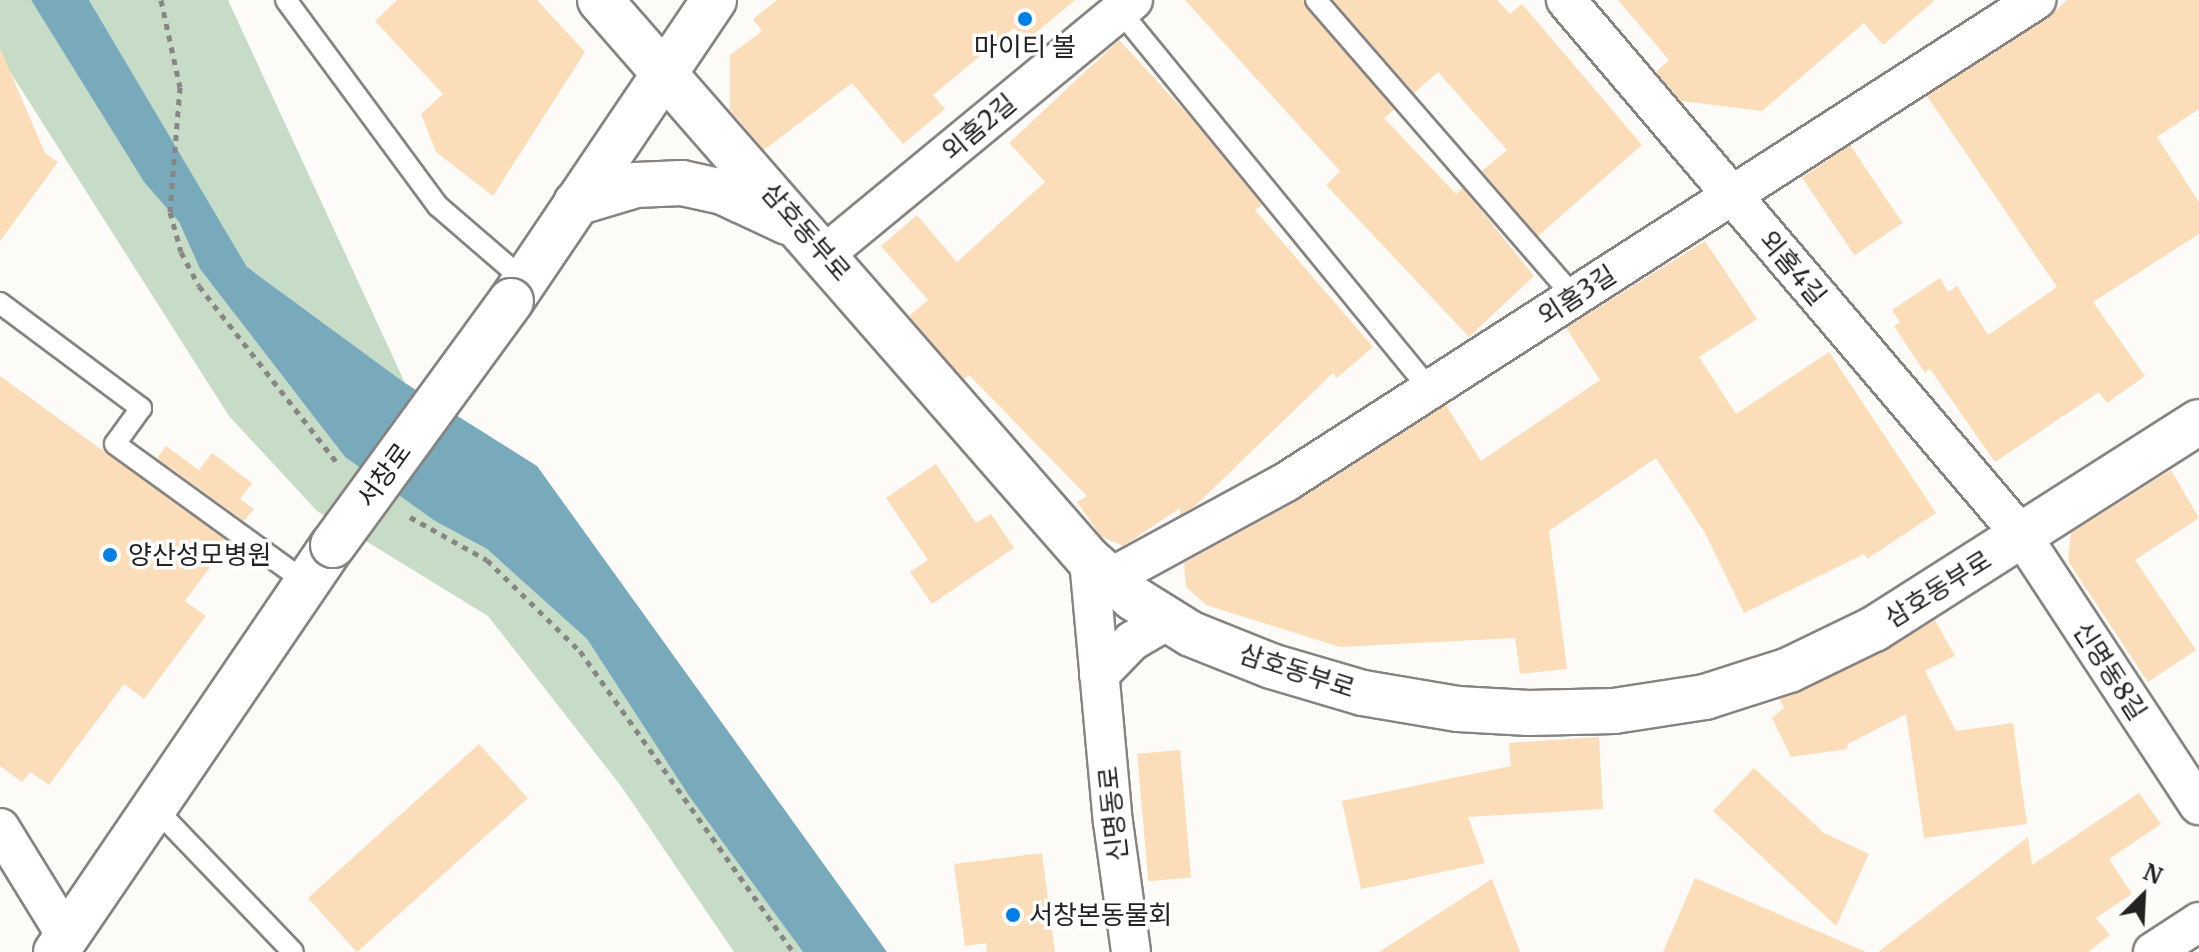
<!DOCTYPE html>
<html>
<head>
<meta charset="utf-8">
<style>
	body { margin:0 }
	#map { position:relative; width:2199px; height:952px; overflow:hidden; background:#fdfbf8; font-family:Merriweather,"Noto Sans KR",serif }
	div>[style] { position:absolute }
	.green>* { inset:0; background:#c6dcc7 }
	.water>* { inset:0; background:#79aabc }
	.building>* { inset:0; background:#fbddb9; transform-origin:0 0 }
	.path>* { height:5px; margin-top:-2.5px; transform-origin:0; background:repeating-linear-gradient(90deg,#888684 0 6px,transparent 0 12px) }
	.roads { filter:drop-shadow(2px 0 #868381) drop-shadow(-2px 0 #868381) drop-shadow(0 2px #868381) drop-shadow(0 -2px #868381) }
	.lane>* { height:20px; margin:-10px; padding:0 10px; transform-origin:10px; border-radius:10px; background:#fff }
	.street>* { height:38px; margin:-19px; padding:0 19px; transform-origin:19px; border-radius:19px; background:#fff }
	.secondary>* { height:44px; margin:-22px; padding:0 22px; transform-origin:22px; border-radius:22px; background:#fff }
	.bridges { filter:drop-shadow(2px 0 #868381) drop-shadow(-2px 0 #868381) drop-shadow(0 2px #868381) drop-shadow(0 -2px #868381) }
	.secondary-bridge>* { height:44px; margin:-22px; padding:0 22px; transform-origin:22px; border-radius:22px; background:#fff }
	.dots>* { width:22px; height:22px; translate:-50% -50%; box-sizing:border-box; border:4px solid #fff; border-radius:50% }
	span { translate:-50% -50%; white-space:nowrap; text-align:center; line-height:1.15; -webkit-text-stroke:7px #fff; paint-order:stroke }
	.poi-label { font-size:26px; color:#232221 }
	.left { translate:0 -50%; text-align:left }
	.street-label { font-size:26px; color:#232221 }
	.north { position:absolute; left:2103px; top:856px; width:80px; height:80px; -webkit-text-stroke:6px #fff; paint-order:stroke; rotate:24deg; font-size:22px; font-weight:700; line-height:32px; text-align:center; color:#232221 }
	.north::after { content:''; display:block; margin:auto; width:28px; height:36px; background:#232221; clip-path:polygon(50% 0,100% 100%,50% 72%,0 100%) }
</style>
</head>
<body>
<div id="map">
	<div class="green">
		<i style="clip-path:polygon(0 0,31px 0,144px 182px,179px 222px,200px 269px,345px 457px,435px 521px,487px 549px,587px 639px,689px 796px,803px 952px,734px 952px,621px 786px,488px 616px,317px 511px,229px 416px,0 56px)"></i>
		<i style="clip-path:polygon(89px 0,228px 0,405px 383px,247px 267px)"></i>
	</div>
	<div class="water">
		<i style="clip-path:polygon(31px 0,89px 0,247px 267px,405px 383px,537px 466px,887px 952px,803px 952px,689px 796px,587px 639px,487px 549px,435px 521px,345px 457px,200px 269px,179px 222px,144px 182px)"></i>
	</div>
	<div class="building">
		<i style="clip-path:polygon(397px 0,537px 0,585px 52px,493px 196px,436px 152px,421px 114px,443px 94px,375px 21px)"></i>
		<i style="clip-path:polygon(777px 0,1075px 0,1026px 41px,1014px 28px,933px 95px,945px 109px,903px 144px,852px 83px,764px 150px,730px 110px,730px 55px,762px 31px,753px 19px)"></i>
		<i style="clip-path:polygon(1185px 0,1303px 0,1394px 110px,1384px 118px,1456px 194px,1463px 188px,1534px 276px,1469px 337px,1326px 185px,1340px 171px)"></i>
		<i style="clip-path:polygon(1333px 0,1497px 0,1510px 14px,1522px 4px,1642px 145px,1538px 236px,1482px 171px,1507px 150px,1438px 72px,1414px 93px)"></i>
		<i style="clip-path:polygon(1618px 0,1935px 0,1883px 45px,1864px 23px,1762px 111px,1681px 101px,1656px 72px,1669px 60px)"></i>
		<i style="clip-path:polygon(2067px 0,2199px 0,2199px 109px,2157px 137px,2199px 202px,2199px 234px,2093px 302px,2145px 376px,2107px 403px,2099px 392px,1995px 462px,1930px 369px,1925px 373px,1894px 326px,1900px 322px,1892px 310px,1940px 278px,1948px 292px,1957px 286px,1988px 335px,2057px 287px,1927px 96px,2048px 18px)"></i>
		<i style="clip-path:polygon(1119px 40px,1191px 118px,1262px 205px,1255px 210px,1373px 347px,1337px 378px,1333px 373px,1195px 506px,1180px 515px,1180px 508px,1123px 546px,1101px 536px,1077px 502px,1087px 496px,969px 375px,964px 379px,909px 316px,928px 300px,881px 246px,917px 215px,957px 262px,1045px 182px,1009px 143px)"></i>
		<i style="clip-path:polygon(0 48px,45px 153px,58px 162px,0 241px)"></i>
		<i style="left:1850px;top:145px;width:94px;height:58px;rotate:56deg"></i>
		<i style="clip-path:polygon(1705px 241px,1757px 319px,1699px 357px,1736px 414px,1829px 352px,1936px 513px,1867px 559px,1864px 554px,1744px 613px,1705px 533px,1656px 458px,1549px 531px,1567px 669px,1520px 674px,1515px 638px,1340px 647px,1206px 605px,1186px 587px,1184px 563px,1297px 501px,1446px 405px,1481px 461px,1600px 380px,1566px 328px)"></i>
		<i style="clip-path:polygon(0 376px,229px 542px,185px 601px,206px 616px,144px 699px,124px 684px,49px 785px,30px 772px,22px 782px,0 766px)"></i>
		<i style="clip-path:polygon(166px 446px,199px 470px,212px 453px,252px 483px,240px 499px,254px 509px,244px 521px,157px 458px)"></i>
		<i style="clip-path:polygon(936px 464px,976px 523px,991px 514px,1014px 548px,932px 604px,910px 572px,928px 560px,886px 498px)"></i>
		<i style="clip-path:polygon(2171px 470px,2199px 518px,2135px 560px,2196px 650px,2148px 682px,2068px 561px,2071px 533px)"></i>
		<i style="clip-path:polygon(1935px 620px,1955px 656px,1925px 671px,1956px 731px,2013px 723px,2027px 824px,1924px 838px,1906px 714px,1848px 744px,1847px 749px,1791px 757px,1772px 718px,1784px 708px,1780px 699px,1885px 651px)"></i>
		<i style="clip-path:polygon(1599px 737px,1603px 809px,1468px 817px,1485px 863px,1361px 889px,1342px 801px,1511px 766px,1509px 743px)"></i>
		<i style="left:479px;top:744px;width:73px;height:230px;rotate:48deg"></i>
		<i style="left:1180px;top:750px;width:128px;height:43px;rotate:85deg"></i>
		<i style="clip-path:polygon(1754px 768px,1824px 833px,1869px 854px,1836px 926px,1713px 811px)"></i>
		<i style="clip-path:polygon(2139px 793px,2161px 824px,2109px 859px,2132px 894px,2096px 918px,2110px 935px,2088px 952px,1878px 952px,2028px 837px,2032px 865px)"></i>
		<i style="clip-path:polygon(1042px 853px,1055px 952px,987px 952px,986px 943px,965px 946px,954px 864px)"></i>
		<i style="clip-path:polygon(1695px 878px,1866px 952px,1663px 952px)"></i>
		<i style="clip-path:polygon(1492px 879px,1520px 952px,1379px 952px)"></i>
	</div>
	<div class="path">
		<i style="left:161px;top:0;width:89px;rotate:77.7deg"></i>
		<i style="left:180px;top:87px;width:125px;rotate:94.6deg"></i>
		<i style="left:170px;top:212px;width:41px;rotate:74.6deg"></i>
		<i style="left:181px;top:252px;width:38px;rotate:62deg"></i>
		<i style="left:199px;top:286px;width:226px;rotate:52deg"></i>
		<i style="left:410px;top:517px;width:88px;rotate:29.2deg"></i>
		<i style="left:487px;top:560px;width:130px;rotate:44.4deg"></i>
		<i style="left:580px;top:651px;width:369px;rotate:54.7deg"></i>
	</div>
	<div class="roads">
		<div class="lane">
			<i style="left:286px;top:0;width:256px;rotate:53.6deg"></i>
			<i style="left:438px;top:206px;width:115px;rotate:40.8deg"></i>
			<i style="left:1316px;top:0;width:395px;rotate:49deg"></i>
			<i style="left:1120px;top:11px;width:490px;rotate:50.7deg"></i>
			<i style="left:0;top:303px;width:176px;rotate:36.7deg"></i>
			<i style="left:141px;top:408px;width:44px;rotate:125.8deg"></i>
			<i style="left:115px;top:444px;width:237px;rotate:35.9deg"></i>
			<i style="left:155px;top:808px;width:199px;rotate:46.2deg"></i>
		</div>
		<div class="street">
			<i style="left:1566px;top:0;width:704px;rotate:49.61deg"></i>
			<i style="left:2022px;top:536px;width:322px;rotate:56.7deg"></i>
			<i style="left:825px;top:254px;width:399px;rotate:-39.5deg"></i>
			<i style="left:1089px;top:560px;width:263px;rotate:84.8deg"></i>
			<i style="left:1113px;top:822px;width:131px;rotate:82.1deg"></i>
			<i style="left:1110px;top:578px;width:200px;rotate:-28.6deg"></i>
			<i style="left:1286px;top:482px;width:892px;rotate:-32.73deg"></i>
			<i style="left:1099px;top:675px;width:47px;rotate:-45.9deg"></i>
			<i style="left:1132px;top:641px;width:42px;rotate:-30.3deg"></i>
			<i style="left:0;top:828px;width:128px;rotate:58.4deg"></i>
			<i style="left:2153px;top:952px;width:55px;rotate:-33.1deg"></i>
		</div>
		<div class="secondary">
			<i style="left:600px;top:0;width:743px;rotate:48.87deg"></i>
			<i style="left:1089px;top:560px;width:58px;rotate:40.8deg"></i>
			<i style="left:1133px;top:598px;width:68px;rotate:31.8deg"></i>
			<i style="left:1191px;top:634px;width:86px;rotate:21.8deg"></i>
			<i style="left:1271px;top:666px;width:96px;rotate:16.4deg"></i>
			<i style="left:1363px;top:693px;width:96px;rotate:9.6deg"></i>
			<i style="left:1458px;top:709px;width:71px;rotate:3.2deg"></i>
			<i style="left:1529px;top:713px;width:85px;rotate:-1.3deg"></i>
			<i style="left:1614px;top:711px;width:92px;rotate:-8.7deg"></i>
			<i style="left:1705px;top:697px;width:88px;rotate:-17.8deg"></i>
			<i style="left:1789px;top:670px;width:94px;rotate:-25.8deg"></i>
			<i style="left:1874px;top:629px;width:385px;rotate:-32.5deg"></i>
			<i style="left:576px;top:203px;width:63px;rotate:-16.7deg"></i>
			<i style="left:636px;top:185px;width:46px;rotate:-2.5deg"></i>
			<i style="left:682px;top:183px;width:42px;rotate:12.4deg"></i>
			<i style="left:723px;top:192px;width:71px;rotate:25.1deg"></i>
			<i style="left:511px;top:301px;width:363px;rotate:-56deg"></i>
			<i style="left:56px;top:952px;width:492px;rotate:-55.8deg"></i>
		</div>
	</div>
	<div class="bridges">
		<div class="secondary-bridge">
			<i style="left:333px;top:545px;width:302px;rotate:-53.9deg"></i>
		</div>
	</div>
	<div class="dots">
		<i style="left:1025px;top:19px;background:#0080e6"></i>
		<i style="left:110px;top:555px;background:#0080e6"></i>
		<i style="left:1013px;top:915px;background:#0080e6"></i>
	</div>
	<div class="poi-label">
		<span style="left:1025px;top:47px">마이티 볼</span>
		<span class="left" style="left:128px;top:555px">양산성모병원</span>
		<span class="left" style="left:1029px;top:915px">서창본동물회</span>
	</div>
	<div class="street-label">
		<span style="left:979px;top:127px;rotate:-40deg">외홈2길</span>
		<span style="left:806px;top:232px;rotate:49deg">삼호동부로</span>
		<span style="left:1793px;top:268px;rotate:50deg">외홈4길</span>
		<span style="left:1577px;top:295px;rotate:-33deg">외홈3길</span>
		<span style="left:384px;top:475px;rotate:-54deg">서창로</span>
		<span style="left:1938px;top:589px;rotate:-32deg">삼호동부로</span>
		<span style="left:1297px;top:671px;rotate:18deg">삼호동부로</span>
		<span style="left:2110px;top:671px;rotate:57deg">신명동8길</span>
		<span style="left:1113px;top:814px;rotate:-96deg">신명동로</span>
	</div>
	<div class="north">N</div>
</div>
</body>
</html>
